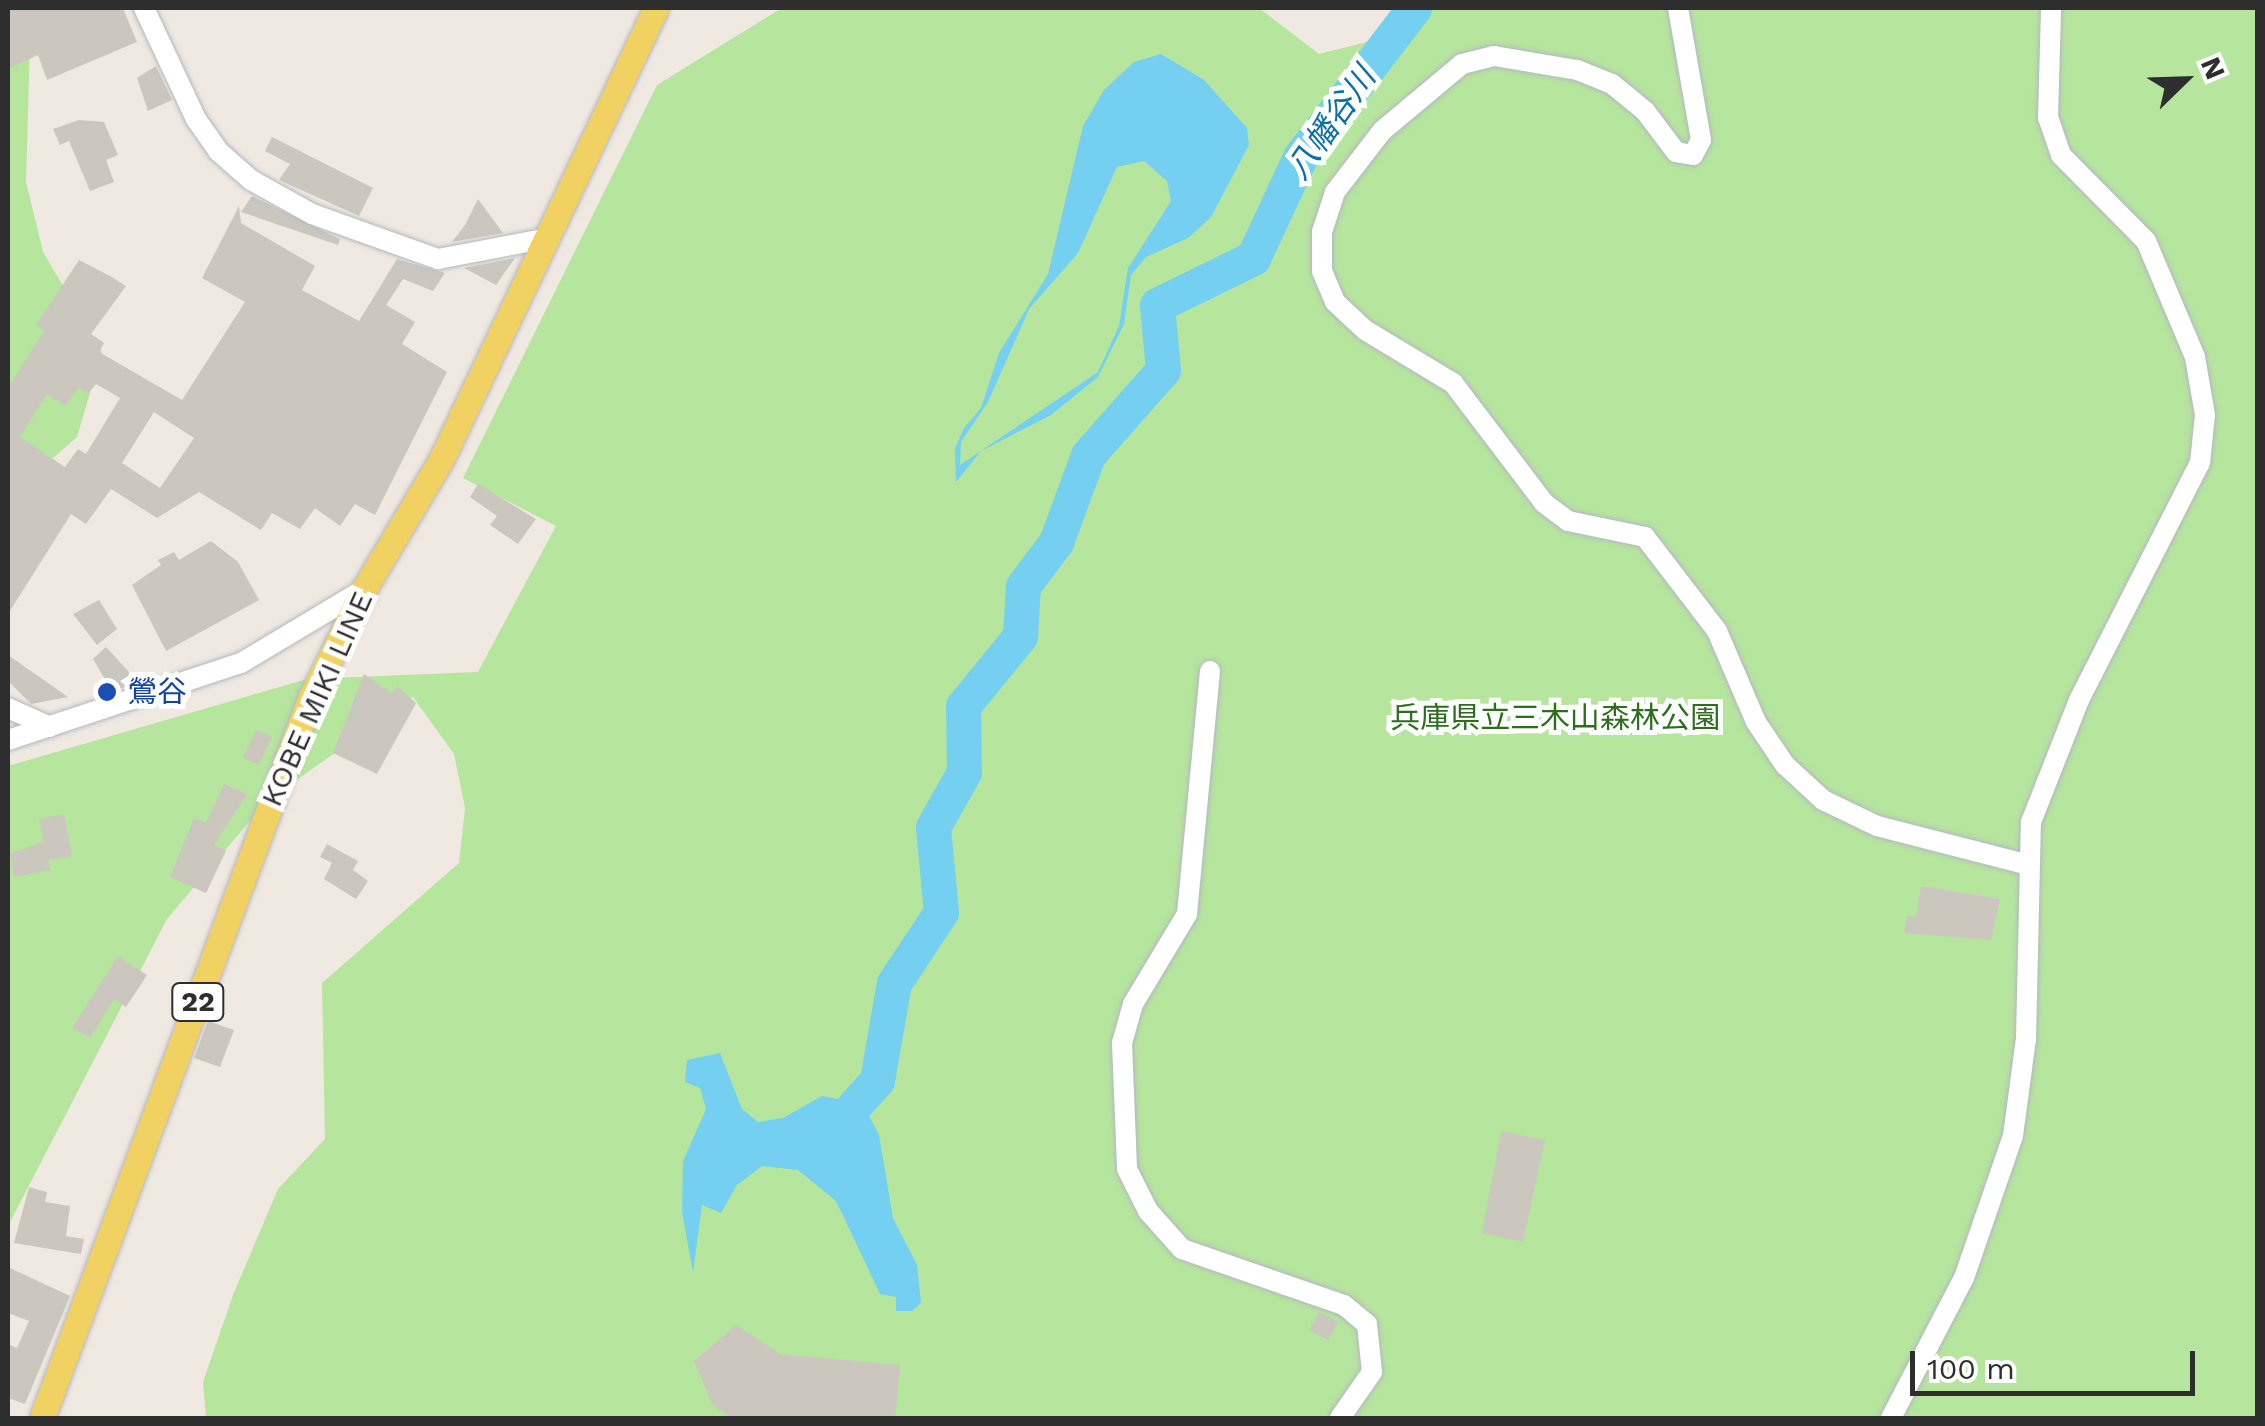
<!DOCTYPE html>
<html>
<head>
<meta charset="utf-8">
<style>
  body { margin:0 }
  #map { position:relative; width:2265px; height:1426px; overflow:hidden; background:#efe9e1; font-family:"Work Sans","Noto Sans JP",sans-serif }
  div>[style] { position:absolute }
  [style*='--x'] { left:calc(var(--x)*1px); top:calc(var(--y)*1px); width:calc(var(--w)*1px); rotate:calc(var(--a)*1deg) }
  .green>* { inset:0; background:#b6e59e }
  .water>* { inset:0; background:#75cff0 }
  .river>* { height:35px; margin:-17.5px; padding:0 17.5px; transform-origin:17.5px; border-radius:17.5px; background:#75cff0 }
  .building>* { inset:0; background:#cbc7bf }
  .roads { filter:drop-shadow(0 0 2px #b4b7c1) drop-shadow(0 0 2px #b4b7c1) }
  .minor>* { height:20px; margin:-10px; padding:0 10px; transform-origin:10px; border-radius:10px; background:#fff }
  .major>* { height:25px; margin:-12.5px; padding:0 12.5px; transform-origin:12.5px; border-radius:12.5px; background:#f2d163 }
  .dots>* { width:28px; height:28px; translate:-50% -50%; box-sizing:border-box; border:5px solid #fff; border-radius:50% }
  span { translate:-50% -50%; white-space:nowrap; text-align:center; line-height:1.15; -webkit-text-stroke:10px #fff; paint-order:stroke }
  .shield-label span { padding:2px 8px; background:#fff; border:2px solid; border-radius:8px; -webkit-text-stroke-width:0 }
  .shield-label { font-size:28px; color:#2e2e2e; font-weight:700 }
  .transit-label { font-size:30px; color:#164399 }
  .left { translate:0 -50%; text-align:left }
  .street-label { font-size:30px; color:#2e2e2e }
  .park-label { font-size:30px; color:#2c6e1b }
  .water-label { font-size:32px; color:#0d6fa3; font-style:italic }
  .frame { position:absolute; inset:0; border:10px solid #2e2e2e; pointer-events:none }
  .north { position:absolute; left:2135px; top:30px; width:100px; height:100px; -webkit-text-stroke:8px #fff; paint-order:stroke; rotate:67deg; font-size:28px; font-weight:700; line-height:40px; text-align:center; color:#2e2e2e }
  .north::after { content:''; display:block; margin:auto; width:35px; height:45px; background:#2e2e2e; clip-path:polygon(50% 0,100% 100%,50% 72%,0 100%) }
  .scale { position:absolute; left:1910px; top:1351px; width:285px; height:45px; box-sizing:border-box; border:5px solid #2e2e2e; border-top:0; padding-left:12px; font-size:30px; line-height:35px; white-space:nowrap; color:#2e2e2e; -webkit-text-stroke:8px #fff; paint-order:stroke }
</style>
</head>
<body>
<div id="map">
  <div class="green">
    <i style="clip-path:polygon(8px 8px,31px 8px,26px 182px,43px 252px,102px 352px,77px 437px,28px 480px,8px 489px)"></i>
    <i style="clip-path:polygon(782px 8px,1259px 8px,1319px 54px,1375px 40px,1407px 8px,2257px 8px,2257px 1418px,206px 1418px,203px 1382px,233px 1295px,278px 1189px,325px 1139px,322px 983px,459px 863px,465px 808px,454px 754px,413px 697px,266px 802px,167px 919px,8px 1226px,8px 766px,307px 679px,478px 672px,556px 526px,463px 478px,657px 85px)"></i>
  </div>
  <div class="water">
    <i style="clip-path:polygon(evenodd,1161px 54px,1204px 80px,1247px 128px,1249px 145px,1211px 217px,1188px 238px,1146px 257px,1131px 275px,1124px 324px,1098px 377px,1051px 415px,981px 451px,956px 482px,955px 449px,964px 428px,981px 408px,999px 353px,1048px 274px,1083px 126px,1104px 90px,1134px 62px,1161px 54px,1144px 161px,1167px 181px,1171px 201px,1128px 268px,1119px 326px,1098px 372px,960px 465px,961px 442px,988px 402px,1029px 309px,1078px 253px,1117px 167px,1144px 161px)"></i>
    <i style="clip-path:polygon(720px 1053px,742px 1109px,758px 1122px,783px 1118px,822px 1096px,863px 1104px,879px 1135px,893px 1218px,917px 1265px,921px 1303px,912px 1311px,896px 1311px,896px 1297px,880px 1294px,836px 1201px,798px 1170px,762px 1166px,737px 1185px,721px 1213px,702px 1205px,693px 1272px,682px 1212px,683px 1161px,706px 1109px,700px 1088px,685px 1082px,687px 1060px)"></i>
  </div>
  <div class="river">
    <i style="--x:853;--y:1107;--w:36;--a:-48"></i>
    <i style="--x:877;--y:1080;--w:98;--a:-80.1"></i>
    <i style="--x:894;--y:983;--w:85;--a:-56.5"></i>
    <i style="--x:941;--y:912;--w:85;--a:-95.4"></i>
    <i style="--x:933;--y:827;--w:63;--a:-60.6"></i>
    <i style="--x:964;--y:772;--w:66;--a:-90.9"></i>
    <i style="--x:963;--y:706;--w:90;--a:-50.8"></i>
    <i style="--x:1020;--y:636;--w:50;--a:-86.6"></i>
    <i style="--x:1023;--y:586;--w:55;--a:-53.1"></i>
    <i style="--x:1056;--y:542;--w:93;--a:-69.8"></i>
    <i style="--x:1088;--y:455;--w:113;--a:-48.6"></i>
    <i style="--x:1163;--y:370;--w:65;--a:-95.3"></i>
    <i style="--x:1157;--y:305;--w:107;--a:-26.1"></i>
    <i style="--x:1253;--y:258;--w:111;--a:-65"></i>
    <i style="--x:1300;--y:157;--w:188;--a:-52.6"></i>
  </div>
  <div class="building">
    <i style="clip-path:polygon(8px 8px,123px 8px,137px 42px,47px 80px,38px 55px,8px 69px)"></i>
    <i style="clip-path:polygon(156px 66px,172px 100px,148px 111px,137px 78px)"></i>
    <i style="clip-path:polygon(79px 120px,104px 122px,118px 155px,106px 160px,114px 182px,90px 191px,69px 141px,60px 145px,53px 129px)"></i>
    <i style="clip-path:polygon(272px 137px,373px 188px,359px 216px,279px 180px,290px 164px,265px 151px)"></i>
    <i style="clip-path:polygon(252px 196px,340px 239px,338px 245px,241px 212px)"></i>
    <i style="clip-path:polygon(478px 199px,503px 233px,452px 242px,465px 225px)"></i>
    <i style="clip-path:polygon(evenodd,239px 206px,241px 223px,315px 266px,302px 290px,359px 321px,397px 259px,445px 273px,433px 291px,403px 279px,386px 305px,415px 322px,402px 344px,447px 372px,375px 515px,355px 504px,340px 526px,315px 508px,300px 529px,272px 513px,261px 530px,199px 492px,157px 518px,111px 489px,86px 524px,71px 514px,8px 614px,8px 388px,44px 331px,36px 325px,79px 260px,110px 276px,126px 286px,91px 334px,104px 343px,99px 352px,182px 400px,245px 302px,202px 278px,239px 206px,96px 384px,120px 398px,86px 454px,78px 449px,65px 467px,20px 437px,47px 394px,65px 406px,79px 387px,88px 394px,96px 384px,239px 206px,154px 412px,194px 438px,160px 488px,122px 463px,154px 412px)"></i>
    <i style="clip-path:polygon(515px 258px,496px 285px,464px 268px)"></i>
    <i style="clip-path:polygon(478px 484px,536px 519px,518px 544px,490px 525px,497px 516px,470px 497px)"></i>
    <i style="clip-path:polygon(211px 541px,238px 562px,259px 600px,166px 651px,132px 585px,161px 565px,158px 560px,174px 552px,179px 560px)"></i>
    <i style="clip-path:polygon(99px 600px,117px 629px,97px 645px,73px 614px)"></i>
    <i style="clip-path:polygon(106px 647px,130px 673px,125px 687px,112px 691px,93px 659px)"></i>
    <i style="clip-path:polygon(8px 655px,68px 697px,31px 704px,8px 681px)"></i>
    <i style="clip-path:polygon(364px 674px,391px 693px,397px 686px,416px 703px,377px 774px,333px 753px)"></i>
    <i style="clip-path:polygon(256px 730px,272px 737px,259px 765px,243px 758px)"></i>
    <i style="clip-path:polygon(224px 784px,247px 794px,214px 845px,226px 851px,206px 893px,170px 877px,194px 818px,206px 823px)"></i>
    <i style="clip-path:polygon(64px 814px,72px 856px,49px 860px,50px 870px,14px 877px,10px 854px,43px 842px,39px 819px)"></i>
    <i style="clip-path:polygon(327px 844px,358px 861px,353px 870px,368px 881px,356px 899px,324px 879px,332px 863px,320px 857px)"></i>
    <i style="clip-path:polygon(1921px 886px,2000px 899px,1991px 940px,1904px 933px,1907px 916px,1916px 917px)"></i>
    <i style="clip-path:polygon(118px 956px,147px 975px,126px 1007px,114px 999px,90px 1038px,72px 1028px)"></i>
    <i style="clip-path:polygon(208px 1021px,234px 1030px,220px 1067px,194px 1058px)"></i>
    <i style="clip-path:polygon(1501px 1131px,1545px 1140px,1523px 1242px,1482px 1233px)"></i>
    <i style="clip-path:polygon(29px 1187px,47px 1192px,45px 1202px,70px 1206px,66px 1236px,84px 1239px,81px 1254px,14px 1243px)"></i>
    <i style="clip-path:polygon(8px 1267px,70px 1296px,25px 1404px,8px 1398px,8px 1344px,17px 1348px,29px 1321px,8px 1313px)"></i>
    <i style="clip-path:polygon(1319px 1312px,1338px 1322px,1328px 1340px,1309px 1330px)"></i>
    <i style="clip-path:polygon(736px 1325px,780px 1354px,900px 1365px,895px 1418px,732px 1418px,713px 1406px,694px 1361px)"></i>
  </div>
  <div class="roads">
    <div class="minor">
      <i style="--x:144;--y:8;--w:123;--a:64.9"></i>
      <i style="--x:196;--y:119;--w:39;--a:55"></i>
      <i style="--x:218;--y:151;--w:44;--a:41.3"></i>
      <i style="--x:251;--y:180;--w:70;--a:29.1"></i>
      <i style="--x:312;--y:214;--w:134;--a:19.7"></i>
      <i style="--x:438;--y:259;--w:107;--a:-10.8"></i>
      <i style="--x:1678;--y:8;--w:134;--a:80.1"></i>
      <i style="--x:1701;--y:140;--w:17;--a:118"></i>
      <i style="--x:1693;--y:155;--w:17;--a:-170"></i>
      <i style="--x:1676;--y:152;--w:51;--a:-127.1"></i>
      <i style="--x:1645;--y:111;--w:43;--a:-140.7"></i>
      <i style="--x:1612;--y:84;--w:38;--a:-158"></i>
      <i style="--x:1577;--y:70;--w:84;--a:-170.4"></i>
      <i style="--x:1494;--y:56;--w:33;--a:166"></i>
      <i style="--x:1462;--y:64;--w:104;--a:140.1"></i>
      <i style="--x:1382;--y:131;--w:77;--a:127.6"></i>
      <i style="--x:1335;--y:192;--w:42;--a:108"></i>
      <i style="--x:1322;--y:232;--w:39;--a:90"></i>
      <i style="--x:1322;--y:271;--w:34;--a:67"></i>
      <i style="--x:1335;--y:302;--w:41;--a:43"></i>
      <i style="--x:1365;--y:330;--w:103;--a:31.1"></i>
      <i style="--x:1453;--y:383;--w:151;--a:52.8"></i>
      <i style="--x:1544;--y:503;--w:30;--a:37"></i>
      <i style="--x:1568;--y:521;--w:79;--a:11.7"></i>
      <i style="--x:1645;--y:537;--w:118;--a:52.5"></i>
      <i style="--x:1717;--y:631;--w:99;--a:66.8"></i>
      <i style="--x:1756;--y:722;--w:52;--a:56"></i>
      <i style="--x:1785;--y:765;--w:52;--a:42.6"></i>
      <i style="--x:1823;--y:800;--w:60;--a:25.7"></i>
      <i style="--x:1877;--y:826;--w:153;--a:14.4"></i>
      <i style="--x:1210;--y:671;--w:244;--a:95.4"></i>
      <i style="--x:1187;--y:914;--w:105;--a:121"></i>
      <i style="--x:1133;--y:1004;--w:41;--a:105.8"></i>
      <i style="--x:1122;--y:1043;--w:126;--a:87.7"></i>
      <i style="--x:1127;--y:1169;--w:47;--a:63.4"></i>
      <i style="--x:1148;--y:1211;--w:51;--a:48.2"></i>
      <i style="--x:1182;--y:1249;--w:171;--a:19.1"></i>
      <i style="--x:1344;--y:1305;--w:30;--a:40"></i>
      <i style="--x:1367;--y:1324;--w:48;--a:84.1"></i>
      <i style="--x:1372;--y:1372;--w:56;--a:124.8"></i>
      <i style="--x:8;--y:708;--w:46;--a:24.3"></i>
      <i style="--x:8;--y:740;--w:245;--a:-18.3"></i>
      <i style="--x:241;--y:663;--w:142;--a:-30.9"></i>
      <i style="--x:1891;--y:1418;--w:158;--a:-62.5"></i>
      <i style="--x:1964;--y:1278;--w:150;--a:-71"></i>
      <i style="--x:2013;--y:1136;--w:98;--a:-82.4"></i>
      <i style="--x:2026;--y:1039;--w:217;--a:-88.7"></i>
      <i style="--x:2031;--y:822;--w:131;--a:-68.5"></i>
      <i style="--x:2079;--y:700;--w:266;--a:-63"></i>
      <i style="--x:2200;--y:463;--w:48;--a:-84.1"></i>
      <i style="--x:2205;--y:415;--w:59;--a:-99.8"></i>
      <i style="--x:2195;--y:357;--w:126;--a:-112.9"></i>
      <i style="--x:2146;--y:241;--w:121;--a:-134.7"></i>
      <i style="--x:2061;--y:155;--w:39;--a:-109"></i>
      <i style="--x:2048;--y:118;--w:110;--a:-88.4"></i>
    </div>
    <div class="major">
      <i style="--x:42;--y:1418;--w:767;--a:-69.56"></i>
      <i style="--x:310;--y:699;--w:123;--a:-63.9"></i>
      <i style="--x:364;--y:589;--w:150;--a:-59.2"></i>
      <i style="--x:441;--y:460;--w:501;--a:-64.56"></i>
    </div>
  </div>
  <div class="dots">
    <i style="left:107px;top:692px;background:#1a4fb4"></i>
  </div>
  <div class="shield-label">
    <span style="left:198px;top:1002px">22</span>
  </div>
  <div class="transit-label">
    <span class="left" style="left:127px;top:692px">鶯谷</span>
  </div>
  <div class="street-label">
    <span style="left:317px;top:699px;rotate:-66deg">KOBE MIKI LINE</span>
  </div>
  <div class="park-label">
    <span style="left:1555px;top:718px">兵庫県立三木山森林公園</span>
  </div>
  <div class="water-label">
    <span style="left:1331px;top:123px;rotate:-55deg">八幡谷川</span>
  </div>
  <div class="frame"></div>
  <div class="north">N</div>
  <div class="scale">100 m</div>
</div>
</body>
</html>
